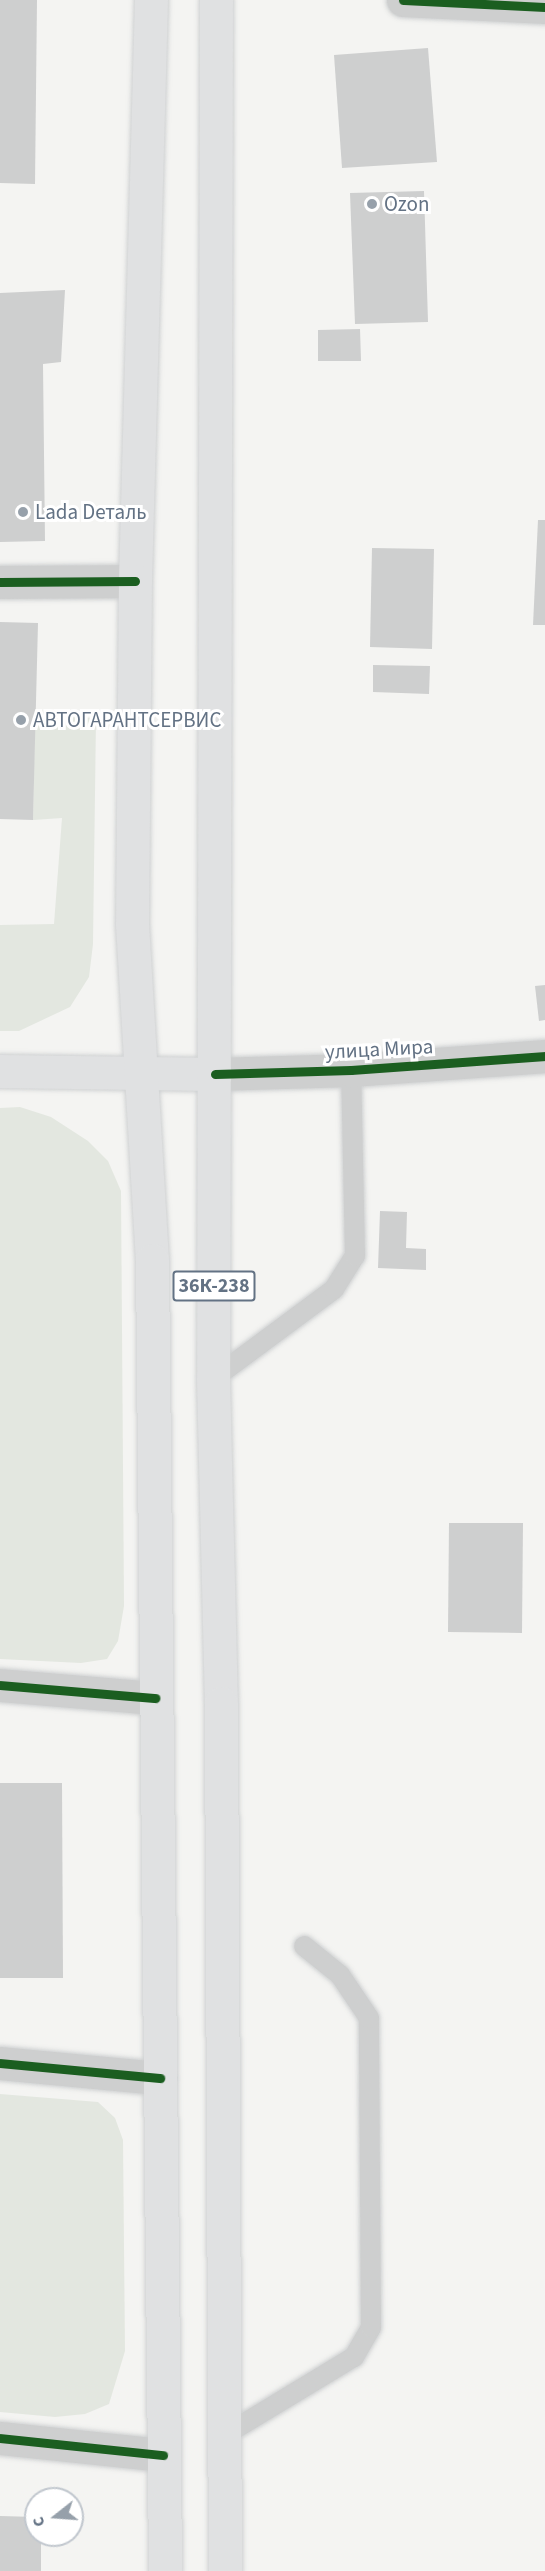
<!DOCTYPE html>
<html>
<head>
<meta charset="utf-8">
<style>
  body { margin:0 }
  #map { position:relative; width:545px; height:2571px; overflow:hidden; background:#f4f4f2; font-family:"Source Sans 3",sans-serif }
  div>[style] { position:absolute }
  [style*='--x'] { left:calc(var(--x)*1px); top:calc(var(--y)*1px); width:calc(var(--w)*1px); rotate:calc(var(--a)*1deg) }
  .green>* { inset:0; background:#e3e7e0 }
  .building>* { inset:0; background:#cecfcf }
  .roads { filter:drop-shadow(0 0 2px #cfd1d2) drop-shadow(0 0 2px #cfd1d2) }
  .lane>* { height:20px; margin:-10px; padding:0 10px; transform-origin:10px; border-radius:10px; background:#cecfcf }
  .street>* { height:33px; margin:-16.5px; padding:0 16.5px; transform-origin:16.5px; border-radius:16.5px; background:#cecfcf }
  .secondary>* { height:33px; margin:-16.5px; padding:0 16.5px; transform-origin:16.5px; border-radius:16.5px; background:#e0e1e2 }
  .primary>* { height:33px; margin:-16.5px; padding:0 16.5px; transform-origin:16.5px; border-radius:16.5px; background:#e0e1e2 }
  .cycleway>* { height:9px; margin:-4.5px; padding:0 4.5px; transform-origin:4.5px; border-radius:4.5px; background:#1b5e20 }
  .dots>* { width:16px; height:16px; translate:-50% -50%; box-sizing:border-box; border:3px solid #fff; border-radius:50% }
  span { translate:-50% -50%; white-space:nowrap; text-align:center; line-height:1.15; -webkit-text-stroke:6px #fff; paint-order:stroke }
  .shield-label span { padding:2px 4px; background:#fff; border:2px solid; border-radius:4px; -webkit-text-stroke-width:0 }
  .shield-label { font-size:20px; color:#637284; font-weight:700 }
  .poi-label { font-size:21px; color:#637284 }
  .left { translate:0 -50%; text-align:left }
  .street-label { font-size:21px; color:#637284 }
  .north { position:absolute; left:24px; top:2487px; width:60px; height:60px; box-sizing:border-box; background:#fff; border:2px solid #c1c7ce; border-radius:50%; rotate:253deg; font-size:16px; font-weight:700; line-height:24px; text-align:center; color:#637284 }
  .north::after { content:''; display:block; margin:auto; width:21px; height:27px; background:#96a0aa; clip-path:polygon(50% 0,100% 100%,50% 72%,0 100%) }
</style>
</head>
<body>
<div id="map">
  <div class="green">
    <i style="clip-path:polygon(35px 709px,96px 719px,93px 944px,89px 977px,70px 1007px,19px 1031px,0 1031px,0 925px,54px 924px,62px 818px,33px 820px)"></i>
    <i style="clip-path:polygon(20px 1107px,51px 1117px,88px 1141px,108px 1161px,121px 1191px,124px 1606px,118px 1641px,107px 1659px,81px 1663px,0 1659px,0 1108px)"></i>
    <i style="clip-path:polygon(0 2094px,98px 2102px,115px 2118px,123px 2140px,125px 2351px,109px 2404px,85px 2414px,55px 2417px,0 2412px)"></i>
  </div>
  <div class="building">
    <i style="clip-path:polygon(0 0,37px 0,35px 184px,0 183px)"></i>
    <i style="clip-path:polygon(428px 48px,437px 162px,342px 168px,334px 55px)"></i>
    <i style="clip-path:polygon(424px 191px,428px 322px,355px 324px,350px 193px)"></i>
    <i style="clip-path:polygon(65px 290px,61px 362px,43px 364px,45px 541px,0 542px,0 293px)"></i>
    <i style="clip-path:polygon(360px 329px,361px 361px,318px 361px,318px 330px)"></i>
    <i style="clip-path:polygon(538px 520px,545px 520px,545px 625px,533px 625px)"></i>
    <i style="clip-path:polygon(372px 548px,434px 549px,432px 649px,370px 647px)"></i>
    <i style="clip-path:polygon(0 622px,38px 623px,33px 820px,0 819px)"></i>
    <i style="clip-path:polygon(373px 665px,430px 666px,429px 694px,373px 692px)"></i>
    <i style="clip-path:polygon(545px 985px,545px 1020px,539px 1021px,535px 986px)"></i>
    <i style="clip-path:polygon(380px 1211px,407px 1212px,406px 1248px,426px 1249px,426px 1270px,378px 1268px)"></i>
    <i style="clip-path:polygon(449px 1523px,523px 1523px,522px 1633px,448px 1632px)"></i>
    <i style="clip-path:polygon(0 1783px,62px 1783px,63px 1978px,0 1978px)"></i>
    <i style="clip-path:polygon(0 2516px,36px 2517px,36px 2535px,41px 2535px,41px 2571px,0 2571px)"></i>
  </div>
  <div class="roads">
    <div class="lane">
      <i style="--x:213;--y:1379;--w:151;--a:-36.6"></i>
      <i style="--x:334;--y:1289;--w:39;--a:-58"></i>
      <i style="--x:355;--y:1256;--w:186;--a:-91.2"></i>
      <i style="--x:225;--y:2435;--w:151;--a:-31.2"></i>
      <i style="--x:354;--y:2357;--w:34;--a:-60"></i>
      <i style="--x:371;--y:2327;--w:309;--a:-90.4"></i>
      <i style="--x:369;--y:2018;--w:52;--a:-124"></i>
      <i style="--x:340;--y:1975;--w:46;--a:-141.1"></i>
    </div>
    <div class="street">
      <i style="--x:403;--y:0;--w:142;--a:2.8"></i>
      <i style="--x:0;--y:582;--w:135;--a:-0.4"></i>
      <i style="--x:215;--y:1074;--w:136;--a:-1.7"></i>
      <i style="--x:351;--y:1070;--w:195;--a:-4.1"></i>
      <i style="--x:0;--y:1685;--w:156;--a:4.8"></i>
      <i style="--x:0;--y:2063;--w:161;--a:5.4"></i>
      <i style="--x:0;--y:2438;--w:164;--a:6"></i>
    </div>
    <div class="secondary">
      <i style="--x:0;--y:1071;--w:215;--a:0.8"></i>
    </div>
    <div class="primary">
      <i style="--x:151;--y:0;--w:581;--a:91.58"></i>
      <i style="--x:135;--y:581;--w:343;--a:90.5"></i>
      <i style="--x:132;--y:924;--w:337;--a:86.6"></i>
      <i style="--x:152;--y:1260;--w:1311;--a:89.43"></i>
      <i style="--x:216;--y:0;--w:1379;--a:90.12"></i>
      <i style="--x:213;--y:1379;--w:324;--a:88.6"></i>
      <i style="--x:221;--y:1703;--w:868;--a:89.74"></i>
    </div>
  </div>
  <div class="cycleway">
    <i style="--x:403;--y:0;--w:142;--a:2.8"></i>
    <i style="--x:0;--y:582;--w:135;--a:-0.4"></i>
    <i style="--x:215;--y:1074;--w:136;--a:-1.7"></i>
    <i style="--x:351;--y:1070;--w:195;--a:-4.1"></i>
    <i style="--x:0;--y:1685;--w:156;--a:4.8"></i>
    <i style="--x:0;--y:2063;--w:161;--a:5.4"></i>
    <i style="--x:0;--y:2438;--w:164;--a:6"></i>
  </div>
  <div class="dots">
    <i style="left:372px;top:204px;background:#96a0aa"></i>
    <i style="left:23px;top:512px;background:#96a0aa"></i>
    <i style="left:21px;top:720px;background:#96a0aa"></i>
  </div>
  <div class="shield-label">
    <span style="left:214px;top:1286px">36К-238</span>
  </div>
  <div class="poi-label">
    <span class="left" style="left:384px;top:204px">Ozon</span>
    <span class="left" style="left:35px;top:512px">Lada Dеталь</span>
    <span class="left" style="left:33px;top:720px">АВТОГАРАНТСЕРВИС</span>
  </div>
  <div class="street-label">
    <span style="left:379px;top:1049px;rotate:-3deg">улица Мира</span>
  </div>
  <div class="north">С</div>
</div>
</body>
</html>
